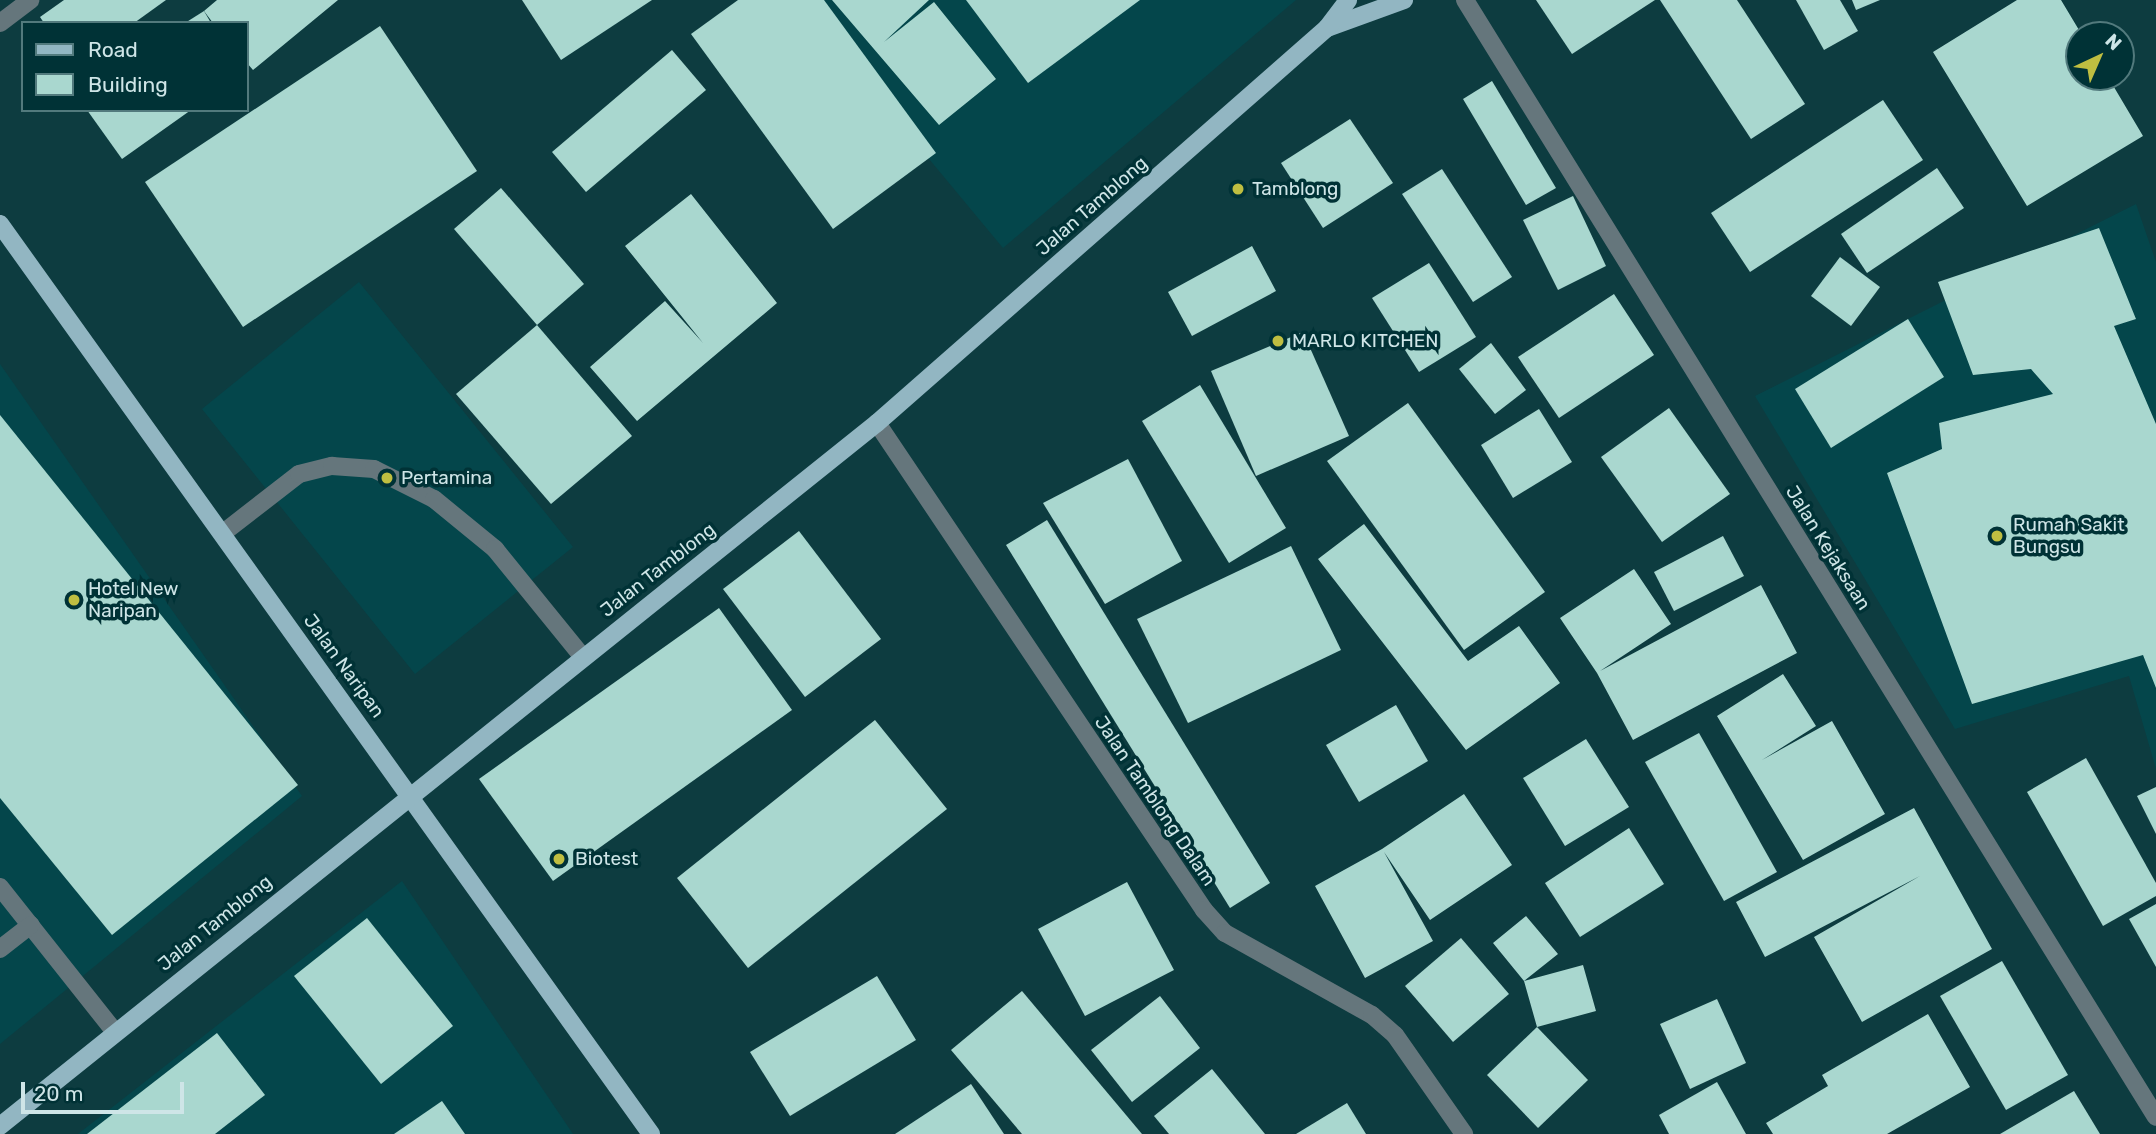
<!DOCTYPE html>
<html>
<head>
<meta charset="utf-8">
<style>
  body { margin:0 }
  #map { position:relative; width:2156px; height:1134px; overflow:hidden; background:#0d3c40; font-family:Rubik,sans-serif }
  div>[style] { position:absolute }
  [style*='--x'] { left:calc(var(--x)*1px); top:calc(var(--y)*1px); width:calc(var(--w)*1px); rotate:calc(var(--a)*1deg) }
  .built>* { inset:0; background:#04464b }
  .building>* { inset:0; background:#a9d7cf }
  .minor>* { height:18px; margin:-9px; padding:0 9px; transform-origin:9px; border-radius:9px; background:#65767c }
  .major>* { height:18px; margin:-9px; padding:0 9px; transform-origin:9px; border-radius:9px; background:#92b6c2 }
  .dots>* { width:19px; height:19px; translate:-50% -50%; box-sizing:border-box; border:4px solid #003236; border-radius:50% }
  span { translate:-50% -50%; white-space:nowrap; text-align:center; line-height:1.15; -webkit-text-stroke:7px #003236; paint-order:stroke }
  .poi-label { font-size:19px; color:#cee5e7 }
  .left { translate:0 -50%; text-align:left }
  .street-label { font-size:19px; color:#cee5e7 }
  .legend { position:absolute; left:21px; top:21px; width:228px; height:91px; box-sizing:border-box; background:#003236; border:2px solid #527a7d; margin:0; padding:9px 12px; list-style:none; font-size:21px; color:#cee5e7 }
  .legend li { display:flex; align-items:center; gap:14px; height:35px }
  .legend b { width:35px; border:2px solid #527a7d }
  .north { position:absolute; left:2065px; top:21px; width:70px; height:70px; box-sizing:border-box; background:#003236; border:2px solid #527a7d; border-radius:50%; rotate:44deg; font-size:19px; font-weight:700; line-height:28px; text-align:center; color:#cee5e7 }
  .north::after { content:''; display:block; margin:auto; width:24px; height:32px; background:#bfbe41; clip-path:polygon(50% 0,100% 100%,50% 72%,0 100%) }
  .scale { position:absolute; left:21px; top:1082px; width:163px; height:32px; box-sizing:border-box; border:4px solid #cee5e7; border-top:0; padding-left:9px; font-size:21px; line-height:24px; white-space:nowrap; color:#cee5e7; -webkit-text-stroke:5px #003236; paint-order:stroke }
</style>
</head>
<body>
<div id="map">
  <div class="built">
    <i style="clip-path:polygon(797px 0,1296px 0,1003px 248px)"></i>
    <i style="clip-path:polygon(2136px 204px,2156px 262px,2156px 769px,2129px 676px,1955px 729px,1755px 396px)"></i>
    <i style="clip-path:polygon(359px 282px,573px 547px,415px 674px,202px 409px)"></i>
    <i style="clip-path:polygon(0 364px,302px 796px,0 1044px)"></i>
    <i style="clip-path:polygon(402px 881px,573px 1134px,78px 1134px)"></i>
  </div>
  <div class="building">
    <i style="clip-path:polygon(64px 0,166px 0,134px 23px,44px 23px,40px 17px)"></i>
    <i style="clip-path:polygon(217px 0,338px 0,253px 70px,247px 63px,247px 23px,213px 23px,204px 11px)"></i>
    <i style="clip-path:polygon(522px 0,652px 0,561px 60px)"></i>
    <i style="clip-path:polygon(738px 0,824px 0,936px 153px,833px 229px,691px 34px)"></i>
    <i style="clip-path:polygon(832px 0,929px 0,884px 42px,934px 2px,996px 79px,939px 125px)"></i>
    <i style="clip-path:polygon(966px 0,1140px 0,1028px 83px)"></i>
    <i style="clip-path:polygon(1536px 0,1655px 0,1572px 54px)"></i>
    <i style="clip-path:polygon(1660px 0,1737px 0,1805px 104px,1751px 139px)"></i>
    <i style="clip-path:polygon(1796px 0,1840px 0,1858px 31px,1824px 50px)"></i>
    <i style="clip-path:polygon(1852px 0,1880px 0,1856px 10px)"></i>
    <i style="clip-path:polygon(2017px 0,2061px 0,2082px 35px,2079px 77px,2108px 77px,2143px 136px,2027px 206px,1933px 52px)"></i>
    <i style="clip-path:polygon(204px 11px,211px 23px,185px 23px)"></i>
    <i style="clip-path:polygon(380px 26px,477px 171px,243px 327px,145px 182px)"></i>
    <i style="clip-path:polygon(672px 50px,706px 90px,586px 192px,552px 152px)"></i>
    <i style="clip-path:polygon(1492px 81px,1556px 188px,1526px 205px,1463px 99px)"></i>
    <i style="clip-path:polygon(1883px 100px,1923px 160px,1750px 272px,1711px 213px)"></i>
    <i style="clip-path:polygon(87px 110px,191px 110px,122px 159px)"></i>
    <i style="clip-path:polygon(1350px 119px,1393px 183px,1323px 228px,1281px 163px)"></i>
    <i style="clip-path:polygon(1937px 168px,1964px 208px,1867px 273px,1841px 234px)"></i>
    <i style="clip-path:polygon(1442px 169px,1512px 277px,1473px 302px,1402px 194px)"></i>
    <i style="clip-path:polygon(501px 188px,584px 284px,537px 325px,454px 229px)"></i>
    <i style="clip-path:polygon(691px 194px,777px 303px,637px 421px,590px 367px,665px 301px,703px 343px,625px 246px)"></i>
    <i style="clip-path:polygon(1573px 196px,1606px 266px,1558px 290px,1523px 220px)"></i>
    <i style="clip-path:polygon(2099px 228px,2136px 319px,2114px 326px,2156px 424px,2156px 688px,2143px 655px,1972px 704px,1887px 473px,1942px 449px,1939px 423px,2053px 394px,2031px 369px,1973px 375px,1938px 282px)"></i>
    <i style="clip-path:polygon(1252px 246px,1276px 291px,1192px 336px,1168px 292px)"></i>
    <i style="clip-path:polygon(1840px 257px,1880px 287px,1851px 326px,1811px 296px)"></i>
    <i style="clip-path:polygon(1429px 263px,1476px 337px,1419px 372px,1372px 298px)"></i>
    <i style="clip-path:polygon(1614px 294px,1654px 355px,1559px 418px,1518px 357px)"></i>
    <i style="clip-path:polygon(1908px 319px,1944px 377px,1831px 448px,1795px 389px)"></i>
    <i style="clip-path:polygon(537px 325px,632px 436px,551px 504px,456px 394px)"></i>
    <i style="clip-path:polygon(1303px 332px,1349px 436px,1256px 476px,1211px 371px)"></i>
    <i style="clip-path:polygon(1491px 343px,1526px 390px,1495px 414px,1459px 369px)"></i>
    <i style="clip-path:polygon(1200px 385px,1286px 528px,1229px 563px,1142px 421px)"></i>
    <i style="clip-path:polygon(1408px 403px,1545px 592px,1464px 650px,1327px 461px)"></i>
    <i style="clip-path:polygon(1669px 408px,1730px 494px,1662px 542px,1601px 457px)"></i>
    <i style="clip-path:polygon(1539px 409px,1572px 462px,1513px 498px,1481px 445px)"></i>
    <i style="clip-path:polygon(0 415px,298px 785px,112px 935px,0 798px)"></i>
    <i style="clip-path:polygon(1128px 459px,1182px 561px,1105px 604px,1043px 503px)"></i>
    <i style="clip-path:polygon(1047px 520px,1270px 883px,1230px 908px,1006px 545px)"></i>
    <i style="clip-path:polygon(1364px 524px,1468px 661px,1519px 626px,1560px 683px,1466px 750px,1318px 559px)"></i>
    <i style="clip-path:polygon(799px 531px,881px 639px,805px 697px,723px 589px)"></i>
    <i style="clip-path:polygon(1723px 536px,1744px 576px,1674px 611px,1654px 572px)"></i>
    <i style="clip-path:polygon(1291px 546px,1341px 650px,1188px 723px,1137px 619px)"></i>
    <i style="clip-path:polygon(1634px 569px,1671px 624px,1600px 671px,1761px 585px,1797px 653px,1633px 740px,1597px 673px,1560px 618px)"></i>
    <i style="clip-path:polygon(719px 608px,792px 710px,553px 881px,479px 779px)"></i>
    <i style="clip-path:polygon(1783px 674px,1816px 726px,1762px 760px,1832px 721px,1885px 814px,1803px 860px,1717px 716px)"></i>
    <i style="clip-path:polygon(1396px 705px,1428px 761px,1359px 802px,1326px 745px)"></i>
    <i style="clip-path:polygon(875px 720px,947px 809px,748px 968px,677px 878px)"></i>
    <i style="clip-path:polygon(1699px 733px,1777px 872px,1724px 901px,1645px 762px)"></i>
    <i style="clip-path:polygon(1586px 739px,1629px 807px,1565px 846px,1523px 778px)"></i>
    <i style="clip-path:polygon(2086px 758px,2156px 883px,2156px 896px,2103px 926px,2027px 792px)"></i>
    <i style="clip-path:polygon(2156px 787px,2156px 834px,2137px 796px)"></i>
    <i style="clip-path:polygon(1464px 794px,1512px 865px,1430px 920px,1384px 852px,1433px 941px,1365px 978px,1315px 886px,1382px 849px)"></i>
    <i style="clip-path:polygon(1914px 808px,1992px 949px,1862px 1022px,1814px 937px,1920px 876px,1765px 957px,1736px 902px)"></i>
    <i style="clip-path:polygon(1629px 828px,1664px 884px,1580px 937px,1545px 883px)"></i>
    <i style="clip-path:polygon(1127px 882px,1174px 970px,1085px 1016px,1038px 929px)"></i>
    <i style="clip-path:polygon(2156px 904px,2156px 967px,2129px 919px)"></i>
    <i style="clip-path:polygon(1526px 916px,1558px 954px,1524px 981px,1583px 965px,1596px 1011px,1537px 1027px,1524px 981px,1493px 943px)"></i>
    <i style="clip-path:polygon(367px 918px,453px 1026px,381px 1084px,294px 976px)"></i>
    <i style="clip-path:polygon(1461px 938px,1509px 994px,1453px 1042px,1405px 986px)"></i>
    <i style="clip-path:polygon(2002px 961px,2068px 1075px,2006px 1110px,1940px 996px)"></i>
    <i style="clip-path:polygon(877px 976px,916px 1040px,790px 1116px,750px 1052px)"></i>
    <i style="clip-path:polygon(1022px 991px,1142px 1134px,1022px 1134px,951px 1050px)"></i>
    <i style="clip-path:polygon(1160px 996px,1200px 1048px,1132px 1102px,1091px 1050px)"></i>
    <i style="clip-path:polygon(1717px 999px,1746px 1063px,1690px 1089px,1660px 1024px)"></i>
    <i style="clip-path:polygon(1928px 1014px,1970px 1087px,1887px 1134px,1773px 1134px,1766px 1123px,1828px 1086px,1822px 1075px)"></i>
    <i style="clip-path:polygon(1537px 1027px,1588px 1080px,1538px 1128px,1487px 1075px)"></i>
    <i style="clip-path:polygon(217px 1033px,265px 1095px,215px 1134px,87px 1134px)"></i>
    <i style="clip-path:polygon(1212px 1069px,1265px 1134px,1169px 1134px,1154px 1116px)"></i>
    <i style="clip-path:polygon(1717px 1082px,1746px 1134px,1669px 1134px,1659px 1115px)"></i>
    <i style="clip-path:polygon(971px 1084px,1004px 1134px,895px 1134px)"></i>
    <i style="clip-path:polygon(2074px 1091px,2100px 1134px,2000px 1134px)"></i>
    <i style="clip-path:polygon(442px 1101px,465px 1134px,394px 1134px)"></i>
    <i style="clip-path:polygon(1347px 1103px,1366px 1134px,1296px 1134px)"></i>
  </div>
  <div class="minor">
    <i style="--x:1465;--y:0;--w:1313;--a:58.26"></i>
    <i style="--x:0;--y:23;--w:38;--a:-37"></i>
    <i style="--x:877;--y:423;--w:587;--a:56.12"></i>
    <i style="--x:1204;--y:910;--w:31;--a:48"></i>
    <i style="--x:1225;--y:933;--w:168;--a:29.2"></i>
    <i style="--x:1372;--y:1015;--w:30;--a:41"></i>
    <i style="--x:1395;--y:1035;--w:121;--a:55.1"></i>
    <i style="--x:223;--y:533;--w:96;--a:-37.8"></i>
    <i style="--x:299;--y:474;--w:34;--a:-14"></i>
    <i style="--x:332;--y:466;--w:42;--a:4.1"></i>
    <i style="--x:374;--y:469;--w:67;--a:26.6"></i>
    <i style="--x:434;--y:499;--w:79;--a:39.3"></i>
    <i style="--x:495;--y:549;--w:138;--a:50.9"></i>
    <i style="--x:0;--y:887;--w:184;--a:51.6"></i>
    <i style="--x:0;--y:949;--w:39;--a:-38"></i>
  </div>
  <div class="major">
    <i style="--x:1327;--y:28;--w:82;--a:-20"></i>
    <i style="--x:0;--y:224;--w:1119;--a:54.42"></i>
    <i style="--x:0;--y:1126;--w:1124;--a:-38.72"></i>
    <i style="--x:877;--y:423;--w:599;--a:-41.28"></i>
    <i style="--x:1327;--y:28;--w:35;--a:-53"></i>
  </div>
  <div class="dots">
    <i style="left:1238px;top:189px;background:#bfbe41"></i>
    <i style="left:1278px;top:341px;background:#bfbe41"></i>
    <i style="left:387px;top:478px;background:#bfbe41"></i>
    <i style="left:1997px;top:536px;background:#bfbe41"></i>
    <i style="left:74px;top:600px;background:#bfbe41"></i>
    <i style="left:559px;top:859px;background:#bfbe41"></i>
  </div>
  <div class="poi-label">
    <span class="left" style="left:1252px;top:189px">Tamblong</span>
    <span class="left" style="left:1292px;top:341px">MARLO KITCHEN</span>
    <span class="left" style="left:401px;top:478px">Pertamina</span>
    <span class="left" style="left:2013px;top:536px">Rumah Sakit<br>Bungsu</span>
    <span class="left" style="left:88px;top:600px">Hotel New<br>Naripan</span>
    <span class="left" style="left:575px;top:859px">Biotest</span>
  </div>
  <div class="street-label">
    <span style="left:1092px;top:206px;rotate:-41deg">Jalan Tamblong</span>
    <span style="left:1828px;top:548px;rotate:58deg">Jalan Kejaksaan</span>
    <span style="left:658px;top:570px;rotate:-38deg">Jalan Tamblong</span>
    <span style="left:344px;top:666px;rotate:54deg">Jalan Naripan</span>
    <span style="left:1155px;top:801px;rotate:56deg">Jalan Tamblong Dalam</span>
    <span style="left:215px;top:923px;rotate:-39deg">Jalan Tamblong</span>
  </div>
  <ul class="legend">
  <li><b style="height:9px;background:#92b6c2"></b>Road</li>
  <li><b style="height:19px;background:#a9d7cf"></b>Building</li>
  </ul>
  <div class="north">N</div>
  <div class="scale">20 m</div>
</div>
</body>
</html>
